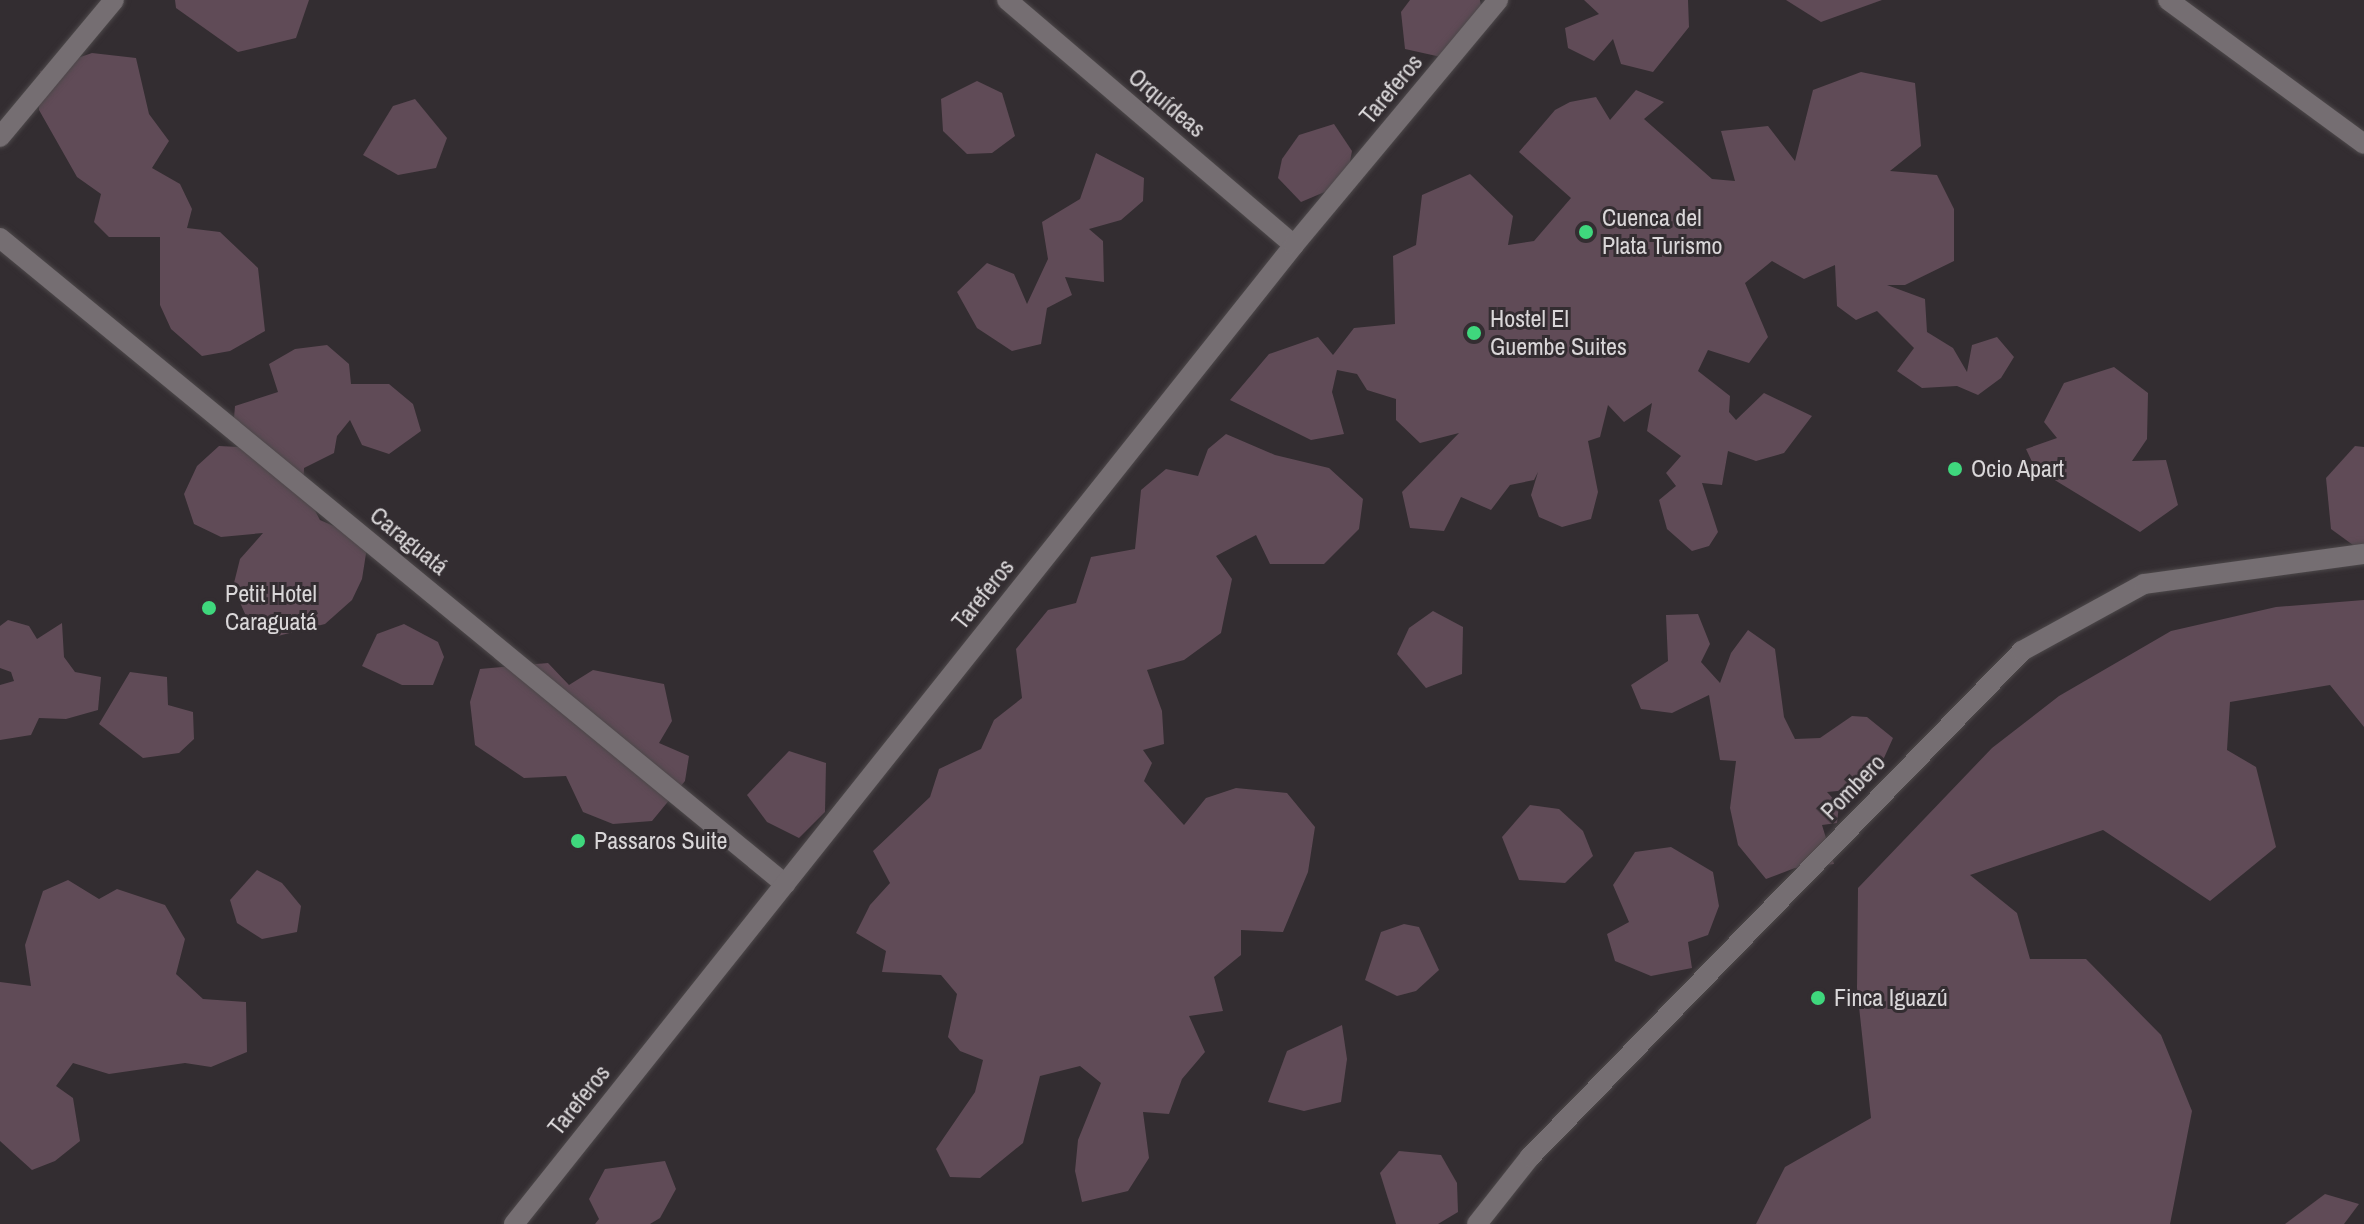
<!DOCTYPE html>
<html>
<head>
<meta charset="utf-8">
<style>
  body { margin:0 }
  #map { position:relative; width:2364px; height:1224px; overflow:hidden; background:#332d31; font-family:"Archivo Narrow",sans-serif }
  div>[style] { position:absolute }
  [style*='--x'] { left:calc(var(--x)*1px); top:calc(var(--y)*1px); width:calc(var(--w)*1px); rotate:calc(var(--a)*1deg) }
  .green>* { inset:0; background:#604b57 }
  .roads { filter:drop-shadow(0 0 2px #4d484a) drop-shadow(0 0 2px #4d484a) }
  .minor>* { height:20px; margin:-10px; padding:0 10px; transform-origin:10px; border-radius:10px; background:#756e72 }
  .dots>* { width:22px; height:22px; translate:-50% -50%; box-sizing:border-box; border:4px solid #332d31; border-radius:50% }
  span { translate:-50% -50%; white-space:nowrap; text-align:center; line-height:1.15; -webkit-text-stroke:6px #332d31; paint-order:stroke }
  .street-label { font-size:24px; color:#dad7d9 }
  .poi-label { font-size:24px; color:#dad7d9 }
  .left { translate:0 -50%; text-align:left }
</style>
</head>
<body>
<div id="map">
  <div class="green">
    <i style="clip-path:polygon(175px 0,309px 0,296px 38px,238px 52px,176px 8px)"></i>
    <i style="clip-path:polygon(1410px 0,1480px 0,1481px 6px,1450px 59px,1405px 49px,1401px 12px)"></i>
    <i style="clip-path:polygon(1584px 0,1688px 0,1689px 27px,1653px 72px,1621px 64px,1613px 39px,1594px 61px,1568px 48px,1565px 28px,1599px 14px)"></i>
    <i style="clip-path:polygon(1786px 0,1882px 0,1821px 22px)"></i>
    <i style="clip-path:polygon(92px 53px,136px 58px,149px 114px,169px 141px,152px 168px,180px 184px,192px 209px,187px 228px,220px 232px,258px 268px,265px 331px,230px 351px,202px 356px,171px 329px,160px 305px,160px 237px,109px 237px,94px 222px,101px 194px,77px 177px,39px 110px,40px 71px)"></i>
    <i style="clip-path:polygon(1861px 72px,1915px 83px,1921px 146px,1890px 171px,1937px 175px,1954px 209px,1954px 261px,1905px 285px,1887px 285px,1925px 299px,1927px 332px,1953px 348px,1967px 372px,1972px 345px,1997px 337px,2014px 357px,2001px 378px,1978px 395px,1957px 386px,1922px 388px,1897px 371px,1914px 348px,1877px 311px,1856px 320px,1837px 306px,1835px 265px,1804px 279px,1772px 261px,1745px 283px,1768px 337px,1749px 363px,1708px 350px,1698px 371px,1730px 396px,1729px 412px,1736px 420px,1764px 393px,1812px 416px,1784px 453px,1756px 461px,1728px 451px,1722px 485px,1702px 483px,1718px 532px,1709px 546px,1692px 551px,1667px 529px,1659px 500px,1676px 486px,1666px 473px,1681px 456px,1647px 431px,1652px 403px,1624px 422px,1608px 405px,1600px 437px,1588px 441px,1598px 492px,1591px 519px,1562px 527px,1539px 517px,1531px 495px,1538px 472px,1534px 480px,1510px 485px,1491px 510px,1461px 497px,1444px 531px,1410px 528px,1402px 492px,1459px 433px,1420px 443px,1396px 420px,1396px 399px,1367px 390px,1357px 374px,1337px 370px,1332px 392px,1344px 434px,1311px 440px,1230px 400px,1269px 354px,1318px 337px,1333px 355px,1354px 328px,1395px 324px,1393px 256px,1416px 245px,1422px 195px,1470px 174px,1513px 216px,1508px 245px,1534px 241px,1571px 198px,1519px 152px,1555px 110px,1570px 102px,1596px 97px,1610px 120px,1636px 90px,1664px 102px,1644px 119px,1712px 179px,1735px 181px,1721px 131px,1768px 126px,1795px 161px,1813px 90px)"></i>
    <i style="clip-path:polygon(977px 81px,1002px 93px,1015px 136px,992px 153px,967px 154px,943px 131px,941px 99px)"></i>
    <i style="clip-path:polygon(415px 99px,447px 138px,436px 168px,398px 175px,363px 155px,393px 106px)"></i>
    <i style="clip-path:polygon(1334px 124px,1352px 151px,1346px 183px,1301px 202px,1278px 178px,1282px 159px,1299px 135px)"></i>
    <i style="clip-path:polygon(1096px 153px,1144px 178px,1143px 201px,1121px 220px,1089px 229px,1103px 241px,1104px 282px,1065px 277px,1072px 295px,1047px 308px,1041px 344px,1012px 351px,977px 328px,957px 292px,987px 263px,1014px 274px,1027px 304px,1048px 259px,1042px 222px,1080px 199px)"></i>
    <i style="clip-path:polygon(327px 345px,349px 364px,351px 384px,389px 384px,413px 404px,421px 431px,389px 454px,362px 445px,350px 420px,337px 436px,334px 453px,304px 468px,303px 488px,320px 520px,368px 541px,362px 579px,352px 600px,325px 624px,274px 637px,250px 625px,233px 587px,240px 559px,263px 533px,221px 537px,194px 524px,184px 494px,197px 466px,219px 446px,239px 447px,233px 429px,235px 406px,278px 392px,269px 364px,295px 349px)"></i>
    <i style="clip-path:polygon(2114px 367px,2148px 393px,2147px 439px,2132px 461px,2166px 460px,2178px 505px,2140px 532px,2035px 468px,2026px 449px,2057px 438px,2044px 422px,2064px 383px)"></i>
    <i style="clip-path:polygon(1226px 434px,1275px 455px,1329px 468px,1363px 499px,1359px 529px,1324px 564px,1270px 564px,1256px 535px,1216px 556px,1232px 579px,1221px 633px,1184px 660px,1147px 670px,1162px 711px,1164px 744px,1143px 750px,1152px 763px,1144px 781px,1184px 825px,1206px 798px,1236px 788px,1287px 793px,1315px 827px,1308px 872px,1283px 932px,1241px 930px,1241px 955px,1214px 977px,1223px 1011px,1189px 1016px,1205px 1052px,1182px 1079px,1169px 1114px,1143px 1112px,1149px 1158px,1128px 1191px,1082px 1202px,1075px 1171px,1078px 1140px,1101px 1083px,1080px 1066px,1040px 1076px,1023px 1143px,980px 1178px,950px 1177px,936px 1149px,975px 1092px,983px 1060px,960px 1051px,948px 1037px,957px 994px,941px 975px,882px 972px,886px 951px,856px 933px,870px 905px,890px 883px,873px 851px,930px 797px,939px 769px,981px 749px,994px 720px,1022px 698px,1016px 649px,1048px 610px,1076px 603px,1091px 557px,1135px 549px,1141px 490px,1166px 469px,1198px 476px,1208px 449px)"></i>
    <i style="clip-path:polygon(2355px 446px,2364px 447px,2364px 553px,2331px 529px,2326px 478px)"></i>
    <i style="clip-path:polygon(2364px 600px,2364px 727px,2330px 685px,2230px 702px,2227px 750px,2256px 767px,2276px 847px,2210px 901px,2103px 830px,1970px 875px,2017px 913px,2030px 959px,2086px 959px,2161px 1035px,2192px 1111px,2170px 1224px,1756px 1224px,1785px 1167px,1871px 1118px,1857px 988px,1858px 888px,1992px 748px,2059px 696px,2171px 631px,2276px 607px)"></i>
    <i style="clip-path:polygon(1433px 611px,1463px 627px,1462px 674px,1426px 688px,1397px 654px,1409px 628px)"></i>
    <i style="clip-path:polygon(1698px 614px,1710px 644px,1701px 662px,1720px 683px,1731px 653px,1748px 630px,1775px 649px,1784px 717px,1795px 739px,1820px 738px,1852px 716px,1867px 717px,1893px 738px,1879px 769px,1858px 789px,1827px 792px,1839px 805px,1837px 823px,1822px 825px,1834px 864px,1795px 868px,1766px 879px,1738px 845px,1730px 808px,1736px 761px,1720px 760px,1709px 695px,1672px 713px,1641px 709px,1631px 685px,1668px 661px,1666px 615px)"></i>
    <i style="clip-path:polygon(8px 620px,29px 626px,37px 639px,62px 623px,64px 657px,75px 672px,101px 677px,98px 710px,66px 719px,39px 718px,31px 735px,0 740px,0 685px,14px 681px,11px 672px,0 668px,0 626px)"></i>
    <i style="clip-path:polygon(404px 624px,438px 642px,444px 657px,433px 685px,402px 685px,362px 666px,377px 634px)"></i>
    <i style="clip-path:polygon(548px 663px,569px 685px,593px 670px,664px 684px,672px 721px,659px 743px,689px 756px,685px 781px,652px 821px,613px 824px,583px 812px,566px 776px,524px 778px,475px 745px,470px 702px,480px 669px)"></i>
    <i style="clip-path:polygon(130px 672px,167px 677px,168px 705px,193px 712px,194px 739px,179px 753px,143px 758px,99px 724px)"></i>
    <i style="clip-path:polygon(789px 751px,826px 763px,825px 812px,799px 838px,767px 822px,747px 795px)"></i>
    <i style="clip-path:polygon(1530px 805px,1559px 809px,1583px 831px,1593px 856px,1565px 883px,1519px 880px,1502px 837px)"></i>
    <i style="clip-path:polygon(1671px 847px,1713px 872px,1719px 906px,1708px 935px,1688px 942px,1692px 968px,1651px 976px,1615px 961px,1607px 934px,1629px 922px,1613px 885px,1635px 852px)"></i>
    <i style="clip-path:polygon(257px 870px,282px 883px,301px 906px,297px 932px,262px 939px,237px 923px,230px 900px)"></i>
    <i style="clip-path:polygon(68px 880px,99px 899px,117px 889px,165px 905px,185px 939px,176px 974px,203px 999px,246px 1002px,247px 1052px,211px 1067px,185px 1063px,109px 1074px,73px 1063px,56px 1086px,73px 1098px,80px 1141px,55px 1161px,32px 1170px,0 1141px,0 982px,31px 986px,25px 945px,43px 891px)"></i>
    <i style="clip-path:polygon(1404px 924px,1419px 927px,1439px 970px,1416px 991px,1397px 996px,1365px 980px,1381px 932px)"></i>
    <i style="clip-path:polygon(1342px 1025px,1347px 1059px,1341px 1102px,1304px 1111px,1268px 1102px,1287px 1051px)"></i>
    <i style="clip-path:polygon(1399px 1151px,1441px 1155px,1457px 1183px,1458px 1212px,1438px 1224px,1396px 1224px,1380px 1173px)"></i>
    <i style="clip-path:polygon(665px 1161px,676px 1189px,660px 1218px,650px 1224px,595px 1224px,599px 1219px,589px 1199px,605px 1169px)"></i>
    <i style="clip-path:polygon(2325px 1194px,2359px 1204px,2344px 1224px,2285px 1224px)"></i>
  </div>
  <div class="roads">
    <div class="minor">
      <i style="--x:1007;--y:0;--w:377;--a:40.5"></i>
      <i style="--x:2168;--y:0;--w:243;--a:36.3"></i>
      <i style="--x:0;--y:137;--w:178;--a:-50.2"></i>
      <i style="--x:0;--y:238;--w:1017;--a:39.45"></i>
      <i style="--x:514;--y:1224;--w:1252;--a:-51.45"></i>
      <i style="--x:1294;--y:245;--w:319;--a:-50.2"></i>
      <i style="--x:1477;--y:1224;--w:85;--a:-51.7"></i>
      <i style="--x:1530;--y:1157;--w:706;--a:-45.8"></i>
      <i style="--x:2022;--y:651;--w:139;--a:-28.8"></i>
      <i style="--x:2144;--y:584;--w:222;--a:-7.8"></i>
    </div>
  </div>
  <div class="dots">
    <i style="left:1586px;top:232px;background:#3fd77d"></i>
    <i style="left:1474px;top:333px;background:#3fd77d"></i>
    <i style="left:1955px;top:469px;background:#3fd77d"></i>
    <i style="left:209px;top:608px;background:#3fd77d"></i>
    <i style="left:578px;top:841px;background:#3fd77d"></i>
    <i style="left:1818px;top:998px;background:#3fd77d"></i>
  </div>
  <div class="street-label">
    <span style="left:1391px;top:89px;rotate:-50deg">Tareferos</span>
    <span style="left:1167px;top:103px;rotate:40deg">Orquídeas</span>
    <span style="left:409px;top:541px;rotate:39deg">Caraguatá</span>
    <span style="left:983px;top:594px;rotate:-51deg">Tareferos</span>
    <span style="left:1853px;top:787px;rotate:-46deg">Pombero</span>
    <span style="left:579px;top:1100px;rotate:-51deg">Tareferos</span>
  </div>
  <div class="poi-label">
    <span class="left" style="left:1602px;top:232px">Cuenca del<br>Plata Turismo</span>
    <span class="left" style="left:1490px;top:333px">Hostel El<br>Guembe Suites</span>
    <span class="left" style="left:1971px;top:469px">Ocio Apart</span>
    <span class="left" style="left:225px;top:608px">Petit Hotel<br>Caraguatá</span>
    <span class="left" style="left:594px;top:841px">Passaros Suite</span>
    <span class="left" style="left:1834px;top:998px">Finca Iguazú</span>
  </div>
</div>
</body>
</html>
